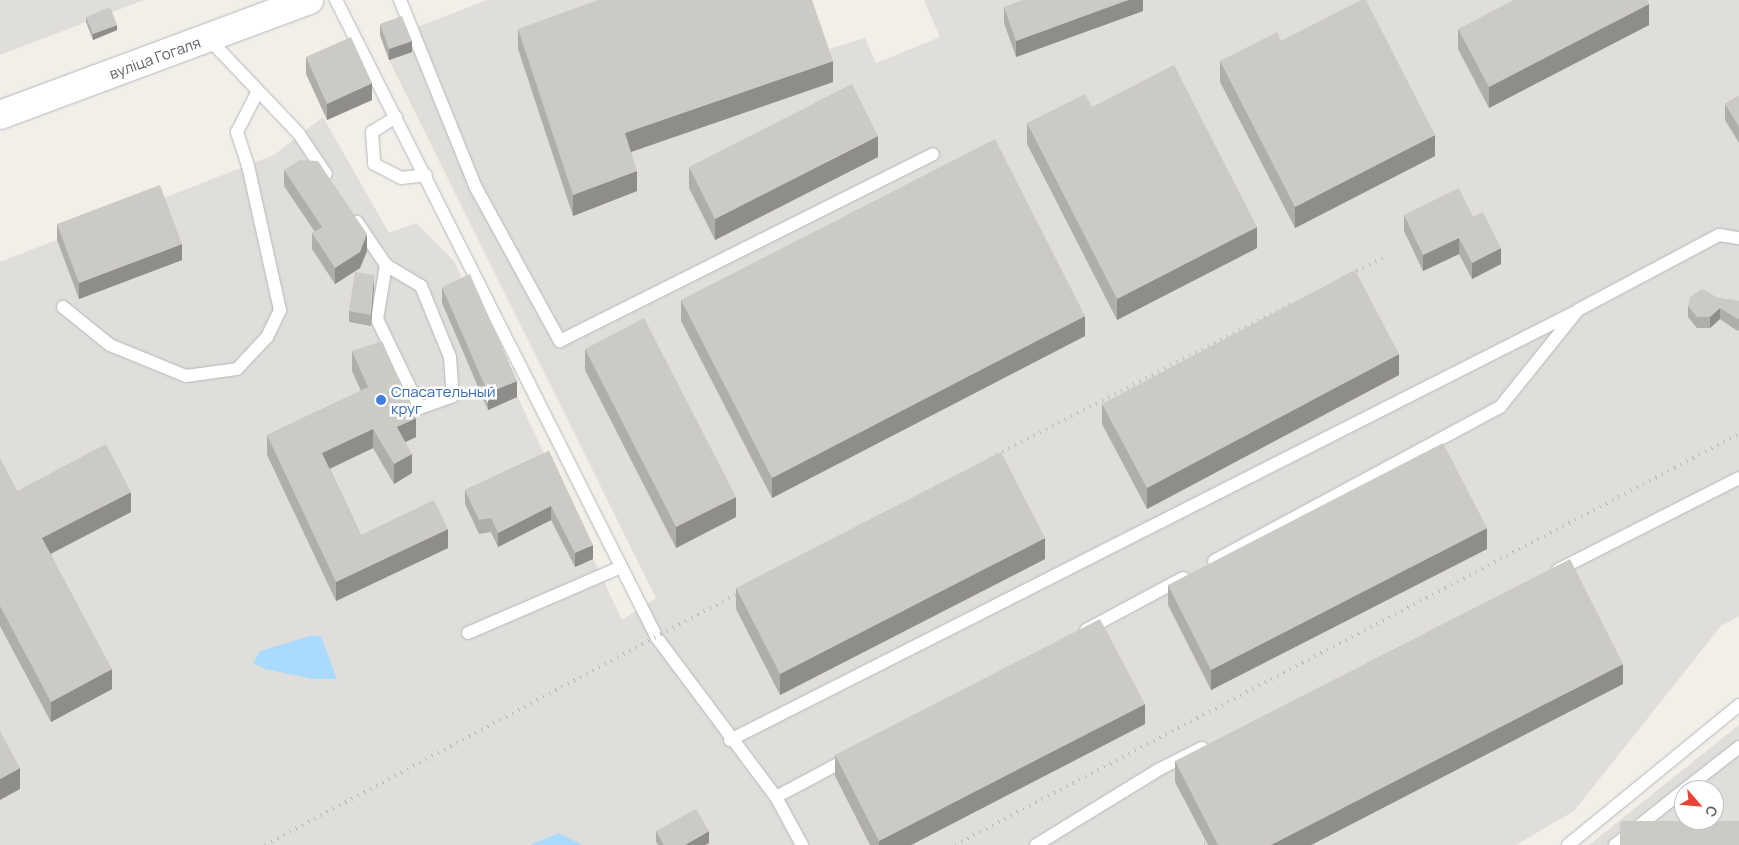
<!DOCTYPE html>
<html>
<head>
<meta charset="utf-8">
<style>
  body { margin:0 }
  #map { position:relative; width:1739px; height:845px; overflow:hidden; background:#f1efe8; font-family:Manrope,sans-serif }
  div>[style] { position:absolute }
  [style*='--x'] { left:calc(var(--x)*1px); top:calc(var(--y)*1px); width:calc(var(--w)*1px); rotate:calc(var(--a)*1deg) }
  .industrial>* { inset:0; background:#e0deda }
  .water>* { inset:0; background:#aadaff }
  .roads { filter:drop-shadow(0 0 1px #b5b8bc) drop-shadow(0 0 1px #b5b8bc) }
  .service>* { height:12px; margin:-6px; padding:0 6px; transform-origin:6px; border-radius:6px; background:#fff }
  .secondary>* { height:28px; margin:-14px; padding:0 14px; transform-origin:14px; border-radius:14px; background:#fff }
  .rail>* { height:4px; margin-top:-2px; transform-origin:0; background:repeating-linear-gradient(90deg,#b6b7b8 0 1px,transparent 0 7px) }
  .wall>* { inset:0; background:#afaea9 }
  .shaded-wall>* { inset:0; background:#8f8d8a }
  .building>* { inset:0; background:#cccac5 }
  .dots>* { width:14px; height:14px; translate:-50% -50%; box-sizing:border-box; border:2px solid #fff; border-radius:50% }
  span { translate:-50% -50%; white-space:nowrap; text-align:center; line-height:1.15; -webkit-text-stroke:5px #fff; paint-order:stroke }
  .street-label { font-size:15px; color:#5f6368 }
  .shop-label { font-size:15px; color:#366cbe }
  .left { translate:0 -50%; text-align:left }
  .north { position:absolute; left:1674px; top:780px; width:50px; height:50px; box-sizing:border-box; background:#fff; border:1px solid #bfc1c3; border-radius:50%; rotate:117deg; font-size:14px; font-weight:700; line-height:20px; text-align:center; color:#5f6368 }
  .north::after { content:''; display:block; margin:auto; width:18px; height:22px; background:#ea4335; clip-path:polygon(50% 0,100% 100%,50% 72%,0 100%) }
</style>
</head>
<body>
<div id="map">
  <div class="industrial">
    <i style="clip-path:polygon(0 0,144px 0,0 55px)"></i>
    <i style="clip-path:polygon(487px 0,805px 0,822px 51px,865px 38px,876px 63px,940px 37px,924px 0,1739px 0,1739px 616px,1721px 626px,1574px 811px,1516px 845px,0 845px,0 262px,274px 155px,323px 117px,389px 233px,416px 223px,454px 261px,622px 620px,656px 598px,389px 60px,380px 35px,403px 27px,412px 29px)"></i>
    <i style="clip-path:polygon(evenodd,1739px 725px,1739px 845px,1589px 845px,1739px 725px,1684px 790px,1714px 790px,1714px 820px,1684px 820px,1684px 790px)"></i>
  </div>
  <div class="water">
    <i style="clip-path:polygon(310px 636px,321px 636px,337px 679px,313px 679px,265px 669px,253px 663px,260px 651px)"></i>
    <i style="clip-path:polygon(559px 833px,582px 845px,529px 845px,530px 845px)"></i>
  </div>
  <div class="roads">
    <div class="service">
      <i style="--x:336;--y:0;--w:714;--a:63.29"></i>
      <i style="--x:657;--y:638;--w:199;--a:53.2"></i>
      <i style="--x:776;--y:797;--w:55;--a:61.6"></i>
      <i style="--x:400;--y:0;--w:201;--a:68"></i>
      <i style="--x:475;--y:186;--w:177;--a:61.3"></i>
      <i style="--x:560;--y:341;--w:417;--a:-26.6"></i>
      <i style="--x:208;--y:38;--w:132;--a:46.5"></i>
      <i style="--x:299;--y:134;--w:48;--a:56"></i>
      <i style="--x:396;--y:117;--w:28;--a:148"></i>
      <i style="--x:372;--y:132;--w:32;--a:86"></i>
      <i style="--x:374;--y:164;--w:31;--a:27"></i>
      <i style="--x:402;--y:178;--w:24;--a:-7"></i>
      <i style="--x:357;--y:222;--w:52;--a:56"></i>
      <i style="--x:386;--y:265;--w:41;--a:31"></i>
      <i style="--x:421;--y:286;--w:77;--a:67.8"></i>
      <i style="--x:450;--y:357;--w:39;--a:86"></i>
      <i style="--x:453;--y:396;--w:35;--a:160"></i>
      <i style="--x:420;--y:408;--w:99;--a:-115.8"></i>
      <i style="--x:377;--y:319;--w:55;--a:-80.5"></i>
      <i style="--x:63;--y:307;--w:60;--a:39"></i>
      <i style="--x:110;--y:345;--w:82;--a:22.2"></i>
      <i style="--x:186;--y:376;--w:51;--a:-7.8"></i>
      <i style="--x:237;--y:369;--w:44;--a:-46.8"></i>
      <i style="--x:267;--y:337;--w:30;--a:-64"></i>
      <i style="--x:280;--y:310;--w:148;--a:-102.5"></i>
      <i style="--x:248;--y:166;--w:36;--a:-108"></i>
      <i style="--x:237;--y:132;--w:46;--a:-62.9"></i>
      <i style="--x:1214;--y:561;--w:325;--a:-28.3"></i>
      <i style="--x:1500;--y:407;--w:124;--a:-51.2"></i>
      <i style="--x:1578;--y:310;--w:160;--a:-28"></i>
      <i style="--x:1719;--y:235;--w:20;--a:9"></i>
      <i style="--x:1558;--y:570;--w:203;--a:-26.9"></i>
      <i style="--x:1086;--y:630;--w:110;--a:-28.2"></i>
      <i style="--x:468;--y:633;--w:167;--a:-23.3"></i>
      <i style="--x:730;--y:740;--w:945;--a:-26.86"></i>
      <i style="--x:1684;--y:790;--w:70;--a:-38"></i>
      <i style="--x:776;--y:797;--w:85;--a:-28.1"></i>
      <i style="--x:1036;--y:845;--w:145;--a:-31.5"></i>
      <i style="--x:1160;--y:769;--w:47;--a:-26.6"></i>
      <i style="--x:1568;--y:845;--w:221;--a:-39.3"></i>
      <i style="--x:1615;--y:845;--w:88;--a:-38.6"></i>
    </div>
    <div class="secondary">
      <i style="--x:0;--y:115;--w:330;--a:-20.4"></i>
    </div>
  </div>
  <div class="rail">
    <i style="--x:1344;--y:277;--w:48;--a:-26"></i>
    <i style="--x:990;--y:458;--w:338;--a:-27.1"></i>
    <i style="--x:265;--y:845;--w:547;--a:-28.02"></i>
    <i style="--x:955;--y:845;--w:885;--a:-27.67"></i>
    <i style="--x:1204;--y:845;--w:3;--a:-18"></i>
  </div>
  <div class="wall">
    <i style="clip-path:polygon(1143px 0,1143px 11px,1016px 57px,1004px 23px,1004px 7px)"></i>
    <i style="clip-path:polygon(86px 17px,117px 30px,93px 40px,86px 22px)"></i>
    <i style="clip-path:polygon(380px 24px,412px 52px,389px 60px,380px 35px)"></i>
    <i style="clip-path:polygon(1649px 25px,1489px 108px,1458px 49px,1458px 29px)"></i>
    <i style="clip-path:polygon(518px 29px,833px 82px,631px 152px,637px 191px,573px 216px,518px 49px)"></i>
    <i style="clip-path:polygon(1281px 41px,1435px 156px,1295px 228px,1220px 82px,1220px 61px)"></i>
    <i style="clip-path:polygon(306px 57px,372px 100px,327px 120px,306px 74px)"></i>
    <i style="clip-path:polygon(1739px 96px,1739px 143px,1725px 120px,1725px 104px)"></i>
    <i style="clip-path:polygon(1092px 107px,1257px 248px,1117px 320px,1027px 144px,1027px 123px)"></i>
    <i style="clip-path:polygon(878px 157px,715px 240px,689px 188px,689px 167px)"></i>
    <i style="clip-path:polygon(284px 170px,367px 251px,360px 268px,335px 284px,312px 249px,312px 233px,315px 232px,284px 186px)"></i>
    <i style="clip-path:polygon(1404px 215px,1473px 217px,1501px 264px,1472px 279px,1459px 254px,1423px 271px,1404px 231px)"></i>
    <i style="clip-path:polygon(57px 224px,182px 260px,79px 299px,57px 240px)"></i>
    <i style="clip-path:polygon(374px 286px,371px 326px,349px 322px,349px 311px)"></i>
    <i style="clip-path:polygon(442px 287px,517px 397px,488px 410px,442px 303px)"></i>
    <i style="clip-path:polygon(1718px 298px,1739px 301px,1739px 331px,1736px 330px,1720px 319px,1710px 328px,1697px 328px,1688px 317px,1688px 306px)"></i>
    <i style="clip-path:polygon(681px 300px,1085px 336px,772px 498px,681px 321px)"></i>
    <i style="clip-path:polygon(585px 349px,736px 517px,676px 548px,585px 370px)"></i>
    <i style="clip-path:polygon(352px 351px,416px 437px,405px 442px,412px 473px,394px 484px,373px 448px,330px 469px,361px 535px,448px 548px,336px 601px,267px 455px,267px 435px,361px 391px,352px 371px)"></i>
    <i style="clip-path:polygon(1399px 375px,1147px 509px,1102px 424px,1102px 404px)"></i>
    <i style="clip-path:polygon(549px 451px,593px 559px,575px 567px,551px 520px,498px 547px,491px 532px,479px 534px,465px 504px,465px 490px)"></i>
    <i style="clip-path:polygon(0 459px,17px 491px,131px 512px,51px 554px,112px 689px,51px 722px,0 626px)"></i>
    <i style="clip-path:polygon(1487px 549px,1211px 690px,1168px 605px,1168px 585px)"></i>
    <i style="clip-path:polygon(1045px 559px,780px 695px,736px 609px,736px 588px)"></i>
    <i style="clip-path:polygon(1623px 684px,1311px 845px,1208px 845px,1175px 782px,1175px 761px)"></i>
    <i style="clip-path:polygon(1145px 724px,911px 845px,870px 845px,835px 776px,835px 755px)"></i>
    <i style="clip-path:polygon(656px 831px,709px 843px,705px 845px,658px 845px,656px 842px)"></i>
  </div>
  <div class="shaded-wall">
    <i style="clip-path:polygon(1128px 0,1143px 0,1143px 11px,1016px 57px,1016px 41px)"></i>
    <i style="clip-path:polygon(1649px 4px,1649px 25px,1489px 108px,1489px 87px)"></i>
    <i style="clip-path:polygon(117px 25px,117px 30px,93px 40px,93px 34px)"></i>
    <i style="clip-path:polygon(412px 41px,412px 52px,389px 60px,389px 49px)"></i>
    <i style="clip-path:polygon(833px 61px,833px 82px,625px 154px,625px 133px)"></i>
    <i style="clip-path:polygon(372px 83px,372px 100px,327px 120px,327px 104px)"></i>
    <i style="clip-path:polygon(1435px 135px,1435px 156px,1295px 228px,1295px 207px)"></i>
    <i style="clip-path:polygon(878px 136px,878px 157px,715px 240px,715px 219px)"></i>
    <i style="clip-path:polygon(637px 171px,637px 191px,573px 216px,573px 195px)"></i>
    <i style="clip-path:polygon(1257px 227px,1257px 248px,1117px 320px,1117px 299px)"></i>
    <i style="clip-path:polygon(367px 234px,367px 251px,360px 268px,335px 284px,335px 268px)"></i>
    <i style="clip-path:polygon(1459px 238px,1459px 254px,1423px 271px,1423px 255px)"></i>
    <i style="clip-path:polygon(182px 244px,182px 260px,79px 299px,79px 283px)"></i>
    <i style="clip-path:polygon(1501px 248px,1501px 264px,1472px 279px,1472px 263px)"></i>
    <i style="clip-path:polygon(374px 275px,374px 286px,371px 326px,371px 315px)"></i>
    <i style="clip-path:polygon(1720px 308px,1720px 319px,1710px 328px,1710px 317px)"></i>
    <i style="clip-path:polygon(1085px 316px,1085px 336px,772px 498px,772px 478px)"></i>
    <i style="clip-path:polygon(1399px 354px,1399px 375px,1147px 509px,1147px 488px)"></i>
    <i style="clip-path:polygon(517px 381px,517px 397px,488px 410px,488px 393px)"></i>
    <i style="clip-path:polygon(416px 418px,416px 437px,397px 446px,397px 427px)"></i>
    <i style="clip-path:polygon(373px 429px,373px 448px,322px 472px,322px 453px)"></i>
    <i style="clip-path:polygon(412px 454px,412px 473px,394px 484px,394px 464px)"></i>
    <i style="clip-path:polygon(131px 492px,131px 512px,42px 558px,42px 538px)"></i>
    <i style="clip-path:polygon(736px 497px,736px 517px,676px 548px,676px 527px)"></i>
    <i style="clip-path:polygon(551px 506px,551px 520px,498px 547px,498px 533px)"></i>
    <i style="clip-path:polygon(1487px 528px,1487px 549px,1211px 690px,1211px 670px)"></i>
    <i style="clip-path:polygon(448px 529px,448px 548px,336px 601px,336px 582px)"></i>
    <i style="clip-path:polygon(1045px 538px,1045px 559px,780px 695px,780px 674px)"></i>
    <i style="clip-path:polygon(593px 545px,593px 559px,575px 567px,575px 553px)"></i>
    <i style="clip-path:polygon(1623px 664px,1623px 684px,1311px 845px,1271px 845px)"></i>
    <i style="clip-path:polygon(112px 669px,112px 689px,51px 722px,51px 702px)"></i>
    <i style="clip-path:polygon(1145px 704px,1145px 724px,911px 845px,879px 845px,879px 841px)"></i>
    <i style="clip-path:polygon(20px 768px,20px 789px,0 800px,0 779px)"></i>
    <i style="clip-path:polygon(709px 831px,709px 843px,705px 845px,685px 845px)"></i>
  </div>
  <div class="building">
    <i style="clip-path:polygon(598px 0,812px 0,833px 61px,625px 133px,637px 171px,573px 195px,518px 29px)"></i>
    <i style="clip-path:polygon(1023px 0,1128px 0,1016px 41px,1004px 7px)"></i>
    <i style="clip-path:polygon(1361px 0,1366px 0,1435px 135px,1295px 207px,1220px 61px,1277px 32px,1281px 41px)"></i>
    <i style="clip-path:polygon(1514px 0,1647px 0,1649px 4px,1489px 87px,1458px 29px)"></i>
    <i style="clip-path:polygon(110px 7px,117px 25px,93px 34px,86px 17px)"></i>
    <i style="clip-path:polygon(402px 16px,412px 41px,389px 49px,380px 24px)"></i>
    <i style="clip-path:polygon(351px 37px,372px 83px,327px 104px,306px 57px)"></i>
    <i style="clip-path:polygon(1174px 65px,1257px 227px,1117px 299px,1027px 123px,1085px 94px,1092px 107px)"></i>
    <i style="clip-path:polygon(852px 84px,878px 136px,715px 219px,689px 167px)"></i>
    <i style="clip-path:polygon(1739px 96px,1739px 127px,1725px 104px)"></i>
    <i style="clip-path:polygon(995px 139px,1085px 316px,772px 478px,681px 300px)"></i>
    <i style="clip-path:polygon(300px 160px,318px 161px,367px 234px,360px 252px,335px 268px,312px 233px,322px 227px,284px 170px)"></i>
    <i style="clip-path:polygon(160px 185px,182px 244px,79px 283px,57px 224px)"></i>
    <i style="clip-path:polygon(1459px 188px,1473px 217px,1483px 212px,1501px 248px,1472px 263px,1459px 238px,1423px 255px,1404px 215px)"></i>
    <i style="clip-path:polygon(1355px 270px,1399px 354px,1147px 488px,1102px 404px)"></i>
    <i style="clip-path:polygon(355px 272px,374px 275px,371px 315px,349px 311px)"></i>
    <i style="clip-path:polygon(470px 274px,517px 381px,488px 393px,442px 287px)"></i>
    <i style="clip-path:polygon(1702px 289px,1718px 298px,1739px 301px,1739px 319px,1736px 318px,1720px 308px,1710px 317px,1697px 317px,1688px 306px,1690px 297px)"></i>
    <i style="clip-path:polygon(644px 318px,736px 497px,676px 527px,585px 349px)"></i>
    <i style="clip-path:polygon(382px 341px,416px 418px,397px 427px,412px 454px,394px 464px,373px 429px,322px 453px,361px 535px,434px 500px,448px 529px,336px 582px,267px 435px,368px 387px,352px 351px)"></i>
    <i style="clip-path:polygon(1443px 443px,1487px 528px,1211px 670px,1168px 585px)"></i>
    <i style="clip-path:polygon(106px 444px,131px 492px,42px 538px,112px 669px,51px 702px,0 606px,0 459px,17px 491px)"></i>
    <i style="clip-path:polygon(549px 451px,593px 545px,575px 553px,551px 506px,498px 533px,491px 518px,479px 520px,465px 490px)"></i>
    <i style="clip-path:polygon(1001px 452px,1045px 538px,780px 674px,736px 588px)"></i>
    <i style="clip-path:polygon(1570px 559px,1623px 664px,1271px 845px,1218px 845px,1175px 761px)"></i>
    <i style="clip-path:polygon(1100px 619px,1145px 704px,879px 841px,835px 755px)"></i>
    <i style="clip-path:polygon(0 731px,20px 768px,0 779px)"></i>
    <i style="clip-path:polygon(696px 809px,709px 831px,685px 845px,664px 845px,656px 831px)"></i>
    <i style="clip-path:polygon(1623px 821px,1739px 821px,1739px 845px,1620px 845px,1620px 823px)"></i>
  </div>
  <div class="dots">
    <i style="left:381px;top:400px;background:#3f7fe0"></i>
  </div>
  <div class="street-label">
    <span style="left:155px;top:58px;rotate:-20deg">вуліца Гогаля</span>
  </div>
  <div class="shop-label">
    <span class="left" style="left:391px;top:400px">Спасательный<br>круг</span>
  </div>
  <div class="north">С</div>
</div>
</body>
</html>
